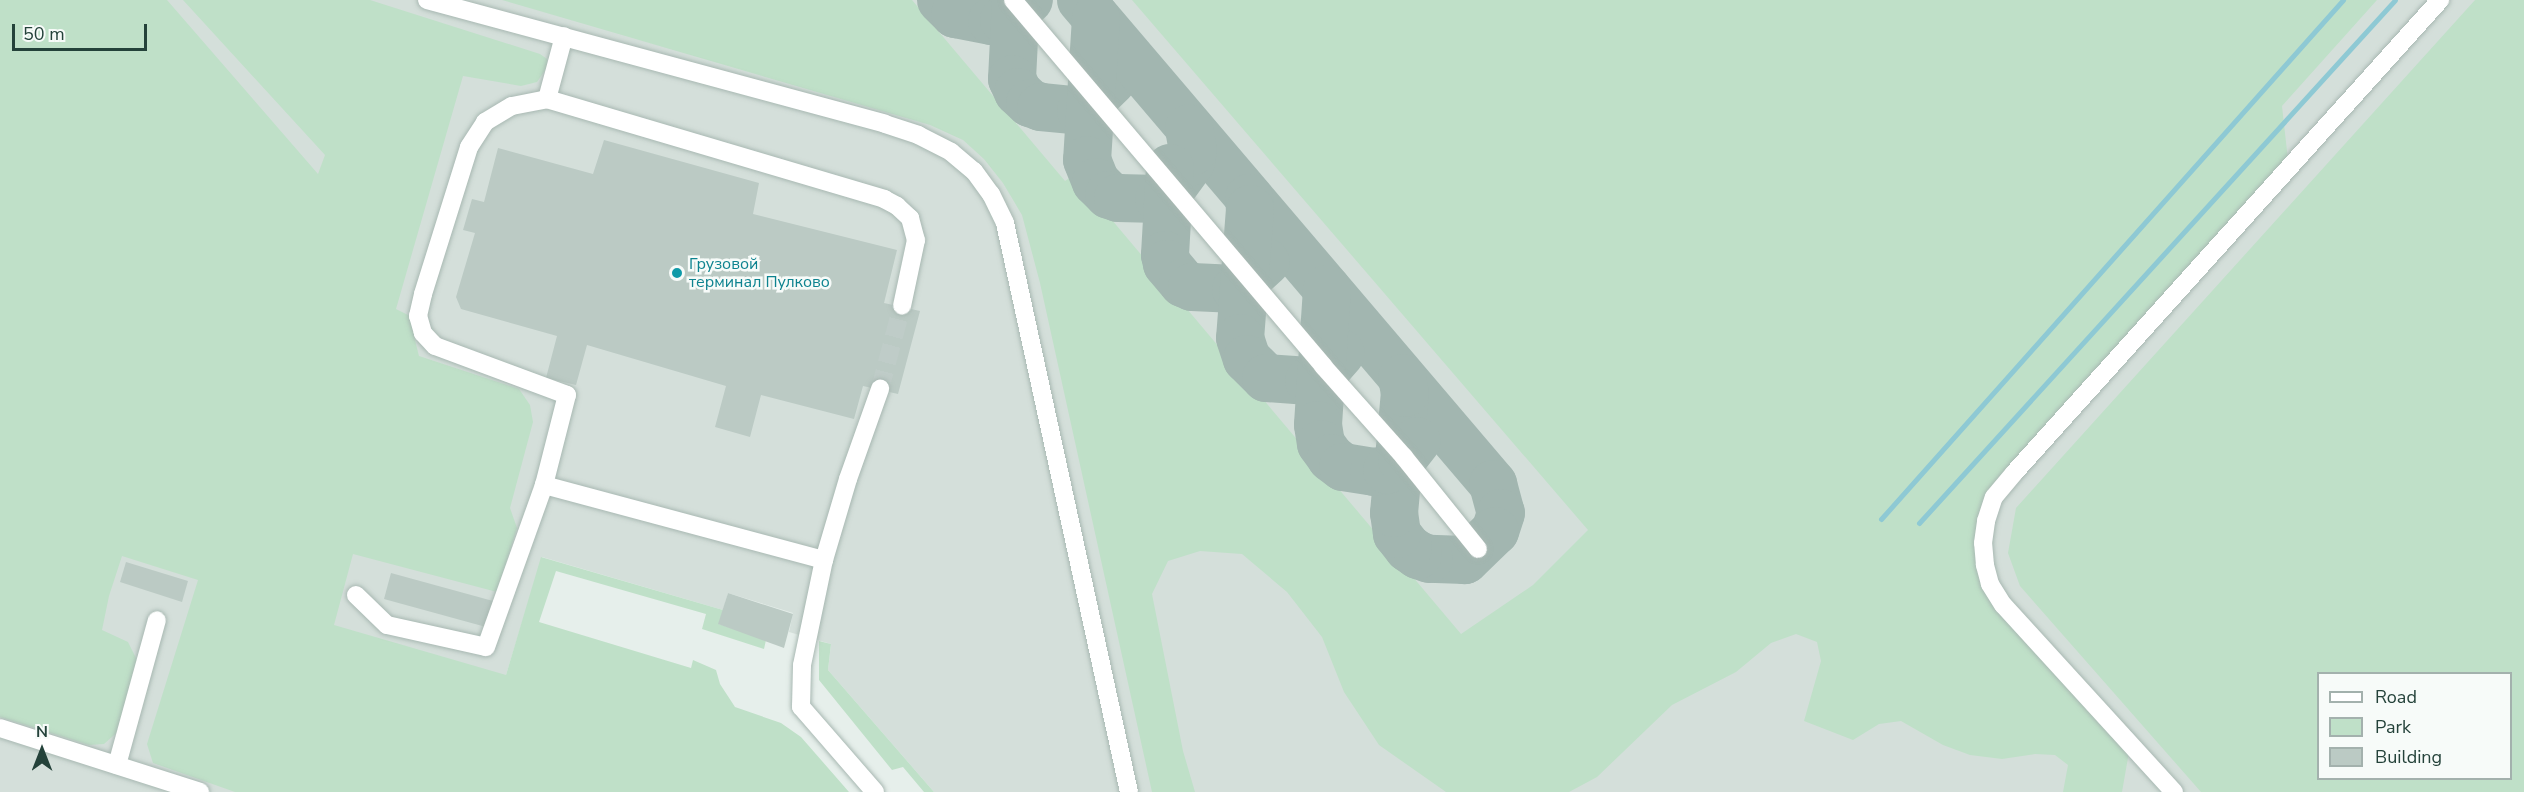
<!DOCTYPE html>
<html>
<head>
<meta charset="utf-8">
<style>
  body { margin:0 }
  #map { position:relative; width:2524px; height:792px; overflow:hidden; background:#e6efeb; font-family:"Nunito Sans",sans-serif }
  div>[style] { position:absolute }
  [style*='--x'] { left:calc(var(--x)*1px); top:calc(var(--y)*1px); width:calc(var(--w)*1px); rotate:calc(var(--a)*1deg) }
  .built>* { inset:0; background:#d4dfda }
  .green>* { inset:0; background:#bfe0c8 }
  .stream>* { height:5px; margin:-2.5px; padding:0 2.5px; transform-origin:2.5px; border-radius:2.5px; background:#8ec9d4 }
  .taxiway>* { height:48px; margin:-24px; padding:0 24px; transform-origin:24px; border-radius:24px; background:#a2b6b0 }
  .building>* { inset:0; background:#bbcac4 }
  .minor-tunnel>* { height:18px; margin-top:-9px; transform-origin:0; background:repeating-linear-gradient(90deg,#bfccc8 0 18px,transparent 0 27px) }
  .roads { filter:drop-shadow(0 0 2px #a8b8b2) drop-shadow(0 0 2px #a8b8b2) }
  .minor>* { height:18px; margin:-9px; padding:0 9px; transform-origin:9px; border-radius:9px; background:#fff }
  .dots>* { width:16px; height:16px; translate:-50% -50%; box-sizing:border-box; border:3px solid #f7fbf9; border-radius:50% }
  span { translate:-50% -50%; white-space:nowrap; text-align:center; line-height:1.15; -webkit-text-stroke:5px #f7fbf9; paint-order:stroke }
  .culture-label { font-size:16px; color:#0d838f }
  .left { translate:0 -50%; text-align:left }
  .legend { position:absolute; left:2317px; top:672px; width:195px; height:108px; box-sizing:border-box; background:#f7fbf9; border:2px solid #a3b1ad; margin:0; padding:8px 10px; list-style:none; font-size:18px; color:#24423a }
  .legend li { display:flex; align-items:center; gap:12px; height:30px }
  .legend b { width:30px; border:2px solid #a3b1ad }
  .north { position:absolute; left:12px; top:720px; width:60px; height:60px; -webkit-text-stroke:4px #f7fbf9; paint-order:stroke; rotate:0deg; font-size:16px; font-weight:700; line-height:24px; text-align:center; color:#24423a }
  .north::after { content:''; display:block; margin:auto; width:21px; height:27px; background:#24423a; clip-path:polygon(50% 0,100% 100%,50% 72%,0 100%) }
  .scale { position:absolute; left:12px; top:24px; width:135px; height:27px; box-sizing:border-box; border:3px solid #24423a; border-top:0; padding-left:8px; font-size:18px; line-height:21px; white-space:nowrap; color:#24423a; -webkit-text-stroke:4px #f7fbf9; paint-order:stroke }
</style>
</head>
<body>
<div id="map">
  <div class="built">
    <i style="clip-path:polygon(evenodd,0 0,2524px 0,2524px 792px,934px 792px,828px 670px,831px 644px,789px 632px,793px 613px,728px 593px,723px 610px,542px 557px,506px 675px,812px 792px,0 792px,0 0,2318px 674px,2510px 674px,2510px 778px,2318px 778px,2318px 674px)"></i>
  </div>
  <div class="green">
    <i style="clip-path:polygon(0 0,167px 0,318px 174px,325px 155px,183px 0,370px 0,540px 54px,547px 59px,548px 66px,537px 82px,521px 86px,463px 76px,396px 309px,418px 320px,414px 336px,419px 356px,519px 389px,530px 405px,533px 422px,510px 508px,517px 528px,497px 592px,353px 554px,334px 625px,506px 675px,541px 557px,723px 610px,719px 624px,766px 640px,764px 649px,702px 629px,706px 614px,556px 571px,539px 622px,691px 668px,693px 660px,716px 670px,720px 684px,735px 707px,781px 723px,801px 737px,849px 792px,235px 792px,153px 763px,147px 744px,198px 580px,122px 556px,109px 596px,102px 630px,128px 642px,139px 664px,122px 728px,104px 744px,89px 745px,0 717px)"></i>
    <i style="clip-path:polygon(502px 0,912px 0,1065px 181px,1074px 175px,1461px 634px,1533px 585px,1588px 530px,1132px 0,2377px 0,2282px 106px,2288px 160px,1987px 500px,1997px 607px,2129px 752px,2122px 792px,2063px 792px,2068px 765px,2055px 755px,2035px 754px,2002px 759px,1970px 755px,1943px 745px,1901px 721px,1879px 724px,1853px 740px,1804px 721px,1821px 661px,1817px 642px,1796px 634px,1771px 643px,1736px 672px,1672px 705px,1597px 777px,1569px 792px,1446px 792px,1379px 745px,1344px 692px,1322px 637px,1287px 592px,1242px 554px,1200px 551px,1168px 561px,1152px 594px,1183px 751px,1195px 792px,1152px 792px,1040px 283px,1022px 215px,1003px 183px,984px 159px,963px 140px,930px 125px)"></i>
    <i style="clip-path:polygon(evenodd,2475px 0,2524px 0,2524px 792px,2201px 792px,2020px 586px,2008px 553px,2016px 508px,2475px 0,2318px 674px,2510px 674px,2510px 778px,2318px 778px,2318px 674px)"></i>
    <i style="clip-path:polygon(819px 641px,831px 644px,828px 670px,934px 792px,924px 792px,903px 767px,892px 770px,819px 680px)"></i>
  </div>
  <div class="stream">
    <i style="--x:1881;--y:519;--w:695;--a:-48.33"></i>
    <i style="--x:1919;--y:523;--w:707;--a:-47.69"></i>
  </div>
  <div class="taxiway">
    <i style="--x:941;--y:0;--w:20;--a:45"></i>
    <i style="--x:955;--y:14;--w:38;--a:11"></i>
    <i style="--x:992;--y:21;--w:12;--a:-5"></i>
    <i style="--x:1004;--y:20;--w:32;--a:-39"></i>
    <i style="--x:1016;--y:0;--w:79;--a:92.9"></i>
    <i style="--x:1012;--y:79;--w:14;--a:65"></i>
    <i style="--x:1018;--y:92;--w:16;--a:43"></i>
    <i style="--x:1030;--y:103;--w:12;--a:20"></i>
    <i style="--x:1041;--y:107;--w:40;--a:5.7"></i>
    <i style="--x:1081;--y:111;--w:43;--a:-44.1"></i>
    <i style="--x:1081;--y:0;--w:636;--a:49.59"></i>
    <i style="--x:1493;--y:484;--w:30;--a:75"></i>
    <i style="--x:1501;--y:513;--w:19;--a:108"></i>
    <i style="--x:1495;--y:531;--w:42;--a:136"></i>
    <i style="--x:1465;--y:560;--w:36;--a:-178"></i>
    <i style="--x:1429;--y:559;--w:12;--a:-160"></i>
    <i style="--x:1418;--y:555;--w:12;--a:-145"></i>
    <i style="--x:1408;--y:548;--w:18;--a:-128"></i>
    <i style="--x:1397;--y:534;--w:21;--a:-98"></i>
    <i style="--x:1394;--y:513;--w:121;--a:-84.8"></i>
    <i style="--x:1405;--y:393;--w:15;--a:-101"></i>
    <i style="--x:1096;--y:18;--w:142;--a:93.6"></i>
    <i style="--x:1087;--y:160;--w:24;--a:68"></i>
    <i style="--x:1096;--y:182;--w:18;--a:45"></i>
    <i style="--x:1109;--y:195;--w:9;--a:18"></i>
    <i style="--x:1118;--y:198;--w:41;--a:1.4"></i>
    <i style="--x:1159;--y:199;--w:18;--a:-41"></i>
    <i style="--x:1173;--y:187;--w:31;--a:-54"></i>
    <i style="--x:1191;--y:162;--w:11;--a:-80"></i>
    <i style="--x:1193;--y:151;--w:23;--a:-100"></i>
    <i style="--x:1170;--y:168;--w:87;--a:93.3"></i>
    <i style="--x:1165;--y:255;--w:9;--a:77"></i>
    <i style="--x:1167;--y:264;--w:25;--a:50"></i>
    <i style="--x:1183;--y:283;--w:10;--a:24"></i>
    <i style="--x:1192;--y:287;--w:44;--a:2.6"></i>
    <i style="--x:1236;--y:289;--w:40;--a:-42"></i>
    <i style="--x:1249;--y:198;--w:11;--a:85"></i>
    <i style="--x:1250;--y:209;--w:129;--a:94.4"></i>
    <i style="--x:1240;--y:338;--w:22;--a:72"></i>
    <i style="--x:1247;--y:359;--w:27;--a:45"></i>
    <i style="--x:1266;--y:378;--w:43;--a:4"></i>
    <i style="--x:1309;--y:381;--w:22;--a:-34"></i>
    <i style="--x:1327;--y:369;--w:21;--a:-49"></i>
    <i style="--x:1327;--y:289;--w:136;--a:93.8"></i>
    <i style="--x:1318;--y:425;--w:19;--a:81"></i>
    <i style="--x:1321;--y:444;--w:17;--a:54"></i>
    <i style="--x:1331;--y:458;--w:15;--a:37"></i>
    <i style="--x:1343;--y:467;--w:31;--a:9"></i>
    <i style="--x:1374;--y:472;--w:13;--a:-9"></i>
    <i style="--x:1387;--y:470;--w:18;--a:-34"></i>
    <i style="--x:1402;--y:460;--w:24;--a:-52"></i>
  </div>
  <div class="building">
    <i style="clip-path:polygon(604px 140px,759px 183px,753px 214px,897px 250px,884px 303px,920px 311px,898px 394px,863px 386px,854px 419px,761px 395px,750px 437px,715px 427px,726px 386px,587px 345px,576px 385px,546px 378px,557px 336px,461px 309px,456px 297px,475px 233px,463px 230px,472px 199px,484px 202px,498px 148px,593px 174px)"></i>
    <i style="clip-path:polygon(126px 562px,188px 581px,182px 602px,120px 582px)"></i>
    <i style="clip-path:polygon(391px 573px,493px 601px,486px 627px,384px 599px)"></i>
    <i style="clip-path:polygon(728px 593px,793px 614px,784px 648px,718px 624px)"></i>
  </div>
  <div class="minor-tunnel">
    <i style="--x:880;--y:389;--w:86;--a:-75.2"></i>
  </div>
  <div class="roads">
    <div class="minor">
      <i style="--x:427;--y:0;--w:474;--a:15.1"></i>
      <i style="--x:885;--y:124;--w:35;--a:18"></i>
      <i style="--x:918;--y:135;--w:37;--a:27"></i>
      <i style="--x:951;--y:152;--w:30;--a:40"></i>
      <i style="--x:974;--y:171;--w:29;--a:54"></i>
      <i style="--x:991;--y:194;--w:32;--a:64"></i>
      <i style="--x:1005;--y:223;--w:582;--a:77.71"></i>
      <i style="--x:1013;--y:0;--w:480;--a:49.7"></i>
      <i style="--x:1323;--y:366;--w:122;--a:48.3"></i>
      <i style="--x:1404;--y:457;--w:118;--a:51.2"></i>
      <i style="--x:547;--y:99;--w:65;--a:-74.9"></i>
      <i style="--x:824;--y:560;--w:290;--a:-165"></i>
      <i style="--x:544;--y:485;--w:93;--a:-75.7"></i>
      <i style="--x:567;--y:395;--w:141;--a:-159.6"></i>
      <i style="--x:435;--y:346;--w:18;--a:-133"></i>
      <i style="--x:423;--y:333;--w:18;--a:-106"></i>
      <i style="--x:418;--y:316;--w:23;--a:-77"></i>
      <i style="--x:423;--y:294;--w:154;--a:-72.6"></i>
      <i style="--x:469;--y:147;--w:30;--a:-57"></i>
      <i style="--x:485;--y:122;--w:31;--a:-31"></i>
      <i style="--x:512;--y:106;--w:36;--a:-11"></i>
      <i style="--x:547;--y:99;--w:352;--a:16.5"></i>
      <i style="--x:884;--y:199;--w:15;--a:28"></i>
      <i style="--x:897;--y:206;--w:18;--a:43"></i>
      <i style="--x:910;--y:218;--w:23;--a:75"></i>
      <i style="--x:916;--y:240;--w:67;--a:102"></i>
      <i style="--x:356;--y:595;--w:43;--a:44.1"></i>
      <i style="--x:387;--y:625;--w:101;--a:12.5"></i>
      <i style="--x:486;--y:647;--w:172;--a:-70.3"></i>
      <i style="--x:0;--y:728;--w:210;--a:17.7"></i>
      <i style="--x:117;--y:765;--w:150;--a:-74.6"></i>
      <i style="--x:875;--y:792;--w:113;--a:-131"></i>
      <i style="--x:801;--y:707;--w:42;--a:-88.6"></i>
      <i style="--x:802;--y:665;--w:107;--a:-78.2"></i>
      <i style="--x:824;--y:560;--w:84;--a:-73.5"></i>
      <i style="--x:848;--y:479;--w:96;--a:-70.4"></i>
      <i style="--x:2174;--y:792;--w:253;--a:-132.4"></i>
      <i style="--x:2003;--y:605;--w:25;--a:-122"></i>
      <i style="--x:1990;--y:584;--w:20;--a:-105"></i>
      <i style="--x:1985;--y:565;--w:22;--a:-95"></i>
      <i style="--x:1983;--y:543;--w:22;--a:-82"></i>
      <i style="--x:1986;--y:521;--w:25;--a:-72"></i>
      <i style="--x:1994;--y:497;--w:31;--a:-50"></i>
      <i style="--x:2014;--y:473;--w:637;--a:-47.99"></i>
    </div>
  </div>
  <div class="dots">
    <i style="left:677px;top:273px;background:#0f9aa8"></i>
  </div>
  <div class="culture-label">
    <span class="left" style="left:689px;top:273px">Грузовой<br>терминал Пулково</span>
  </div>
  <ul class="legend">
  <li><b style="height:8px;background:#fff"></b>Road</li>
  <li><b style="height:16px;background:#bfe0c8"></b>Park</li>
  <li><b style="height:16px;background:#bbcac4"></b>Building</li>
  </ul>
  <div class="north">N</div>
  <div class="scale">50 m</div>
</div>
</body>
</html>
